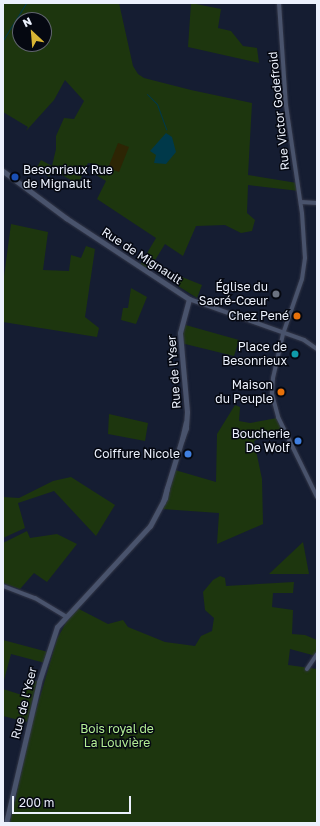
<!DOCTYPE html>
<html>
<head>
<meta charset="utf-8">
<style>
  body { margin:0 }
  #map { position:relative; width:320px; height:826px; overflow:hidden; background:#151d32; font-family:"Golos Text",sans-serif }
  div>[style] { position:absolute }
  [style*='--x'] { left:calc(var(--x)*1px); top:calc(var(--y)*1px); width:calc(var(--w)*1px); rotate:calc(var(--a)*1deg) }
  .green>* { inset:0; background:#1d360e }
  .sand>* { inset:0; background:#2d2504 }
  .water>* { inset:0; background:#00394a }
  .stream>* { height:1px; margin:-0.5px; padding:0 0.5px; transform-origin:0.5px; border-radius:0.5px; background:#00394a }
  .roads { filter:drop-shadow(0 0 1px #323647) drop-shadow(0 0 1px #323647) }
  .minor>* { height:4px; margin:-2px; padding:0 2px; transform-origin:2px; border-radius:2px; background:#49536c }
  .tertiary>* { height:5px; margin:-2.5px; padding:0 2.5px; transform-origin:2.5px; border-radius:2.5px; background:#49536c }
  .dots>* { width:11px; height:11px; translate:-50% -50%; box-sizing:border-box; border:2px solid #050811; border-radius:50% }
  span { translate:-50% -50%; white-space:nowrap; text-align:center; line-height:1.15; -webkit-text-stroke:3px #050811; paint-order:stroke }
  .street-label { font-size:12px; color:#ecf1fd }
  .poi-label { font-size:12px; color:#ecf1fd }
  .left { translate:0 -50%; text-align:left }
  .right { translate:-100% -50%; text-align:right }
  .park-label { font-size:12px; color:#b3ee95 }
  .frame { position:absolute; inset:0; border:4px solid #ecf1fd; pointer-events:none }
  .north { position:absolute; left:12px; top:12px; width:40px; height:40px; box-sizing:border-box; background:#050811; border:1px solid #61656f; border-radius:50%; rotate:334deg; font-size:11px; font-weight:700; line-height:16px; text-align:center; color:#ecf1fd }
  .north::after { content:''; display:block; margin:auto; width:14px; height:18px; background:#d8b434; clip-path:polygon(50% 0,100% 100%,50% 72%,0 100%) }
  .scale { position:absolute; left:12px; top:796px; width:119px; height:18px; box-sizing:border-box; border:2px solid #ecf1fd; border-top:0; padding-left:5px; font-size:12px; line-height:14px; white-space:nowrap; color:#ecf1fd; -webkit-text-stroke:3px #050811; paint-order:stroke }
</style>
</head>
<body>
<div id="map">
  <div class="green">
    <i style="clip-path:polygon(evenodd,3px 3px,119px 3px,133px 66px,138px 74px,144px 78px,191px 90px,252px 103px,248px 175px,297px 183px,299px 191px,248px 185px,247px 213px,255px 220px,252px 231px,241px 233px,225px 225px,196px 226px,183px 256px,165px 244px,149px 270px,140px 265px,156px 238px,97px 199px,106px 181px,93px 173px,93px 164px,88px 163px,78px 184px,53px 170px,49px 177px,36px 169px,41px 160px,52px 166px,56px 149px,56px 136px,64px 118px,74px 119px,84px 101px,65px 80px,54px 100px,26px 131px,28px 127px,3px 112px,3px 3px,20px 20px,44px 20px,44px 44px,20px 44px,20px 20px)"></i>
    <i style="clip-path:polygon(191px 3px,221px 9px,218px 28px,231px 31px,243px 46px,257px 48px,259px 63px,188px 47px)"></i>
    <i style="clip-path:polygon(11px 224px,48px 232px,43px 270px,69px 271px,71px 255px,81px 258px,86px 246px,95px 249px,85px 317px,99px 328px,97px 337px,3px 322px,3px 284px)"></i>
    <i style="clip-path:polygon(182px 277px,202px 285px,197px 298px,178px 286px)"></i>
    <i style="clip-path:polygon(131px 288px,147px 297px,136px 324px,121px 320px,123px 308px,128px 308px)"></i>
    <i style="clip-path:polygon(182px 324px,239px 340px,234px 356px,181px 343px)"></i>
    <i style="clip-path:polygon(235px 405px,240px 407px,239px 421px,250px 423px,277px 418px,282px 429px,254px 441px,262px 479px,263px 524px,217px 544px,219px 513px,162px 509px,175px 470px,216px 482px,217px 434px)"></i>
    <i style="clip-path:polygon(109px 414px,148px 423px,145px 441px,108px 434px)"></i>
    <i style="clip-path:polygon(71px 477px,115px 505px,96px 536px,54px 491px,18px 503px,25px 528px,3px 538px,3px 497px,19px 498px,53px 481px)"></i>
    <i style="clip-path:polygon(27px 531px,30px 538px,57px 534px,77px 544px,47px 582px,34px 573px,20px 589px,3px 583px,3px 543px)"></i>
    <i style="clip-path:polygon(303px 542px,309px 574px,269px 574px)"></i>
    <i style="clip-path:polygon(220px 576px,225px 578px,226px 586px,294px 582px,293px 593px,273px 593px,272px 607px,293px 610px,292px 634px,305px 635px,317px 640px,316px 656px,290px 649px,288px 665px,317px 669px,317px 823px,10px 823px,32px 724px,57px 639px,69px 617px,77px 608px,108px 624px,123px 620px,128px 627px,165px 642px,195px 646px,201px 636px,212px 631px,214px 618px,205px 610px,203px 592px,213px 580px)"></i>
    <i style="clip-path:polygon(3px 640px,48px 652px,45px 663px,11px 654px,3px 684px)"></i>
    <i style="clip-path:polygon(27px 679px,39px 682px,27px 722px,3px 716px,3px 689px,22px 695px)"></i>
  </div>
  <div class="sand">
    <i style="clip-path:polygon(118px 143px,129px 147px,119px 172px,108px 168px)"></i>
  </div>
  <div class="water">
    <i style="clip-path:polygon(166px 133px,172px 137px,176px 152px,166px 164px,154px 163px,156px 155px,150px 151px)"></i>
  </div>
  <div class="stream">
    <i style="--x:3;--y:40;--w:44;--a:-58.1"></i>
    <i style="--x:147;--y:94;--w:14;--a:45"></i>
    <i style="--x:157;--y:104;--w:27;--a:70"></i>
  </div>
  <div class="roads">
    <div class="minor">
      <i style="--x:279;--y:3;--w:102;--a:86.1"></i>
      <i style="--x:286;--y:105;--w:109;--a:81.6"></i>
      <i style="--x:302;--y:213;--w:45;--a:86.2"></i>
      <i style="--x:305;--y:258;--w:21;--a:98"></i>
      <i style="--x:302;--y:279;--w:58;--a:109.1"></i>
      <i style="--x:283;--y:334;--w:45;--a:102.8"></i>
      <i style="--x:273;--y:378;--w:16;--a:94"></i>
      <i style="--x:272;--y:394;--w:24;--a:75"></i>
      <i style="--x:278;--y:417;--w:89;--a:64"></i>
      <i style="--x:301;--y:202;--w:16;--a:4"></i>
      <i style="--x:189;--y:299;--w:122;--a:19.6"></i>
      <i style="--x:304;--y:340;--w:16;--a:35"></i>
      <i style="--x:3;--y:586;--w:34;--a:21"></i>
      <i style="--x:35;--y:598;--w:35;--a:31"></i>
      <i style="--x:307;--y:669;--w:18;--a:-56"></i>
    </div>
    <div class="tertiary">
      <i style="--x:3;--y:171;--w:79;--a:36.7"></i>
      <i style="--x:66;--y:218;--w:147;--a:33.4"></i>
      <i style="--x:189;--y:299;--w:35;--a:105"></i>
      <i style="--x:180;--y:333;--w:79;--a:84.9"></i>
      <i style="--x:187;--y:412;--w:16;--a:94"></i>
      <i style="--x:186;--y:428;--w:12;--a:110"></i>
      <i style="--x:182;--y:439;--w:17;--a:-77"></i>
      <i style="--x:167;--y:488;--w:51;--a:-73"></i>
      <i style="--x:6;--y:823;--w:145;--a:-76.8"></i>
      <i style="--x:39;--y:682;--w:58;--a:-71.9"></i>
      <i style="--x:57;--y:627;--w:137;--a:-47.4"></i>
      <i style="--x:150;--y:526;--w:32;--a:-62"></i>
      <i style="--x:165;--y:498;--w:10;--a:-79"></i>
      <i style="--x:167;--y:488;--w:15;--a:106"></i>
    </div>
  </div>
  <div class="dots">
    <i style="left:15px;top:177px;background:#1a4fb4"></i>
    <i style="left:276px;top:294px;background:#6b7280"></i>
    <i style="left:297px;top:316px;background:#e8710a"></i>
    <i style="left:295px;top:354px;background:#0f9aa8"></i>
    <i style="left:281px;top:392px;background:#e8710a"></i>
    <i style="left:298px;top:441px;background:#3f7fe0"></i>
    <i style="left:188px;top:454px;background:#3f7fe0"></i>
  </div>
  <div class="street-label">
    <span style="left:279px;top:111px;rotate:-96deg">Rue Victor Godefroid</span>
    <span style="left:142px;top:256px;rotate:33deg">Rue de Mignault</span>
    <span style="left:174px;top:372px;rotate:-94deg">Rue de l'Yser</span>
    <span style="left:24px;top:703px;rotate:-76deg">Rue de l'Yser</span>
  </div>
  <div class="poi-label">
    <span class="left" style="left:23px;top:177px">Besonrieux Rue<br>de Mignault</span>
    <span class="right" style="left:268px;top:294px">Église du<br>Sacré-Cœur</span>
    <span class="right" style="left:289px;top:316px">Chez Pené</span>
    <span class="right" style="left:287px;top:354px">Place de<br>Besonrieux</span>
    <span class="right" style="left:273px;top:392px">Maison<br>du Peuple</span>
    <span class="right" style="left:290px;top:441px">Boucherie<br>De Wolf</span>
    <span class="right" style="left:180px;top:454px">Coiffure Nicole</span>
  </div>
  <div class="park-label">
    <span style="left:117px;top:736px">Bois royal de<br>La Louvière</span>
  </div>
  <div class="frame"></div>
  <div class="north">N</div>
  <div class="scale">200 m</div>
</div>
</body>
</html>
